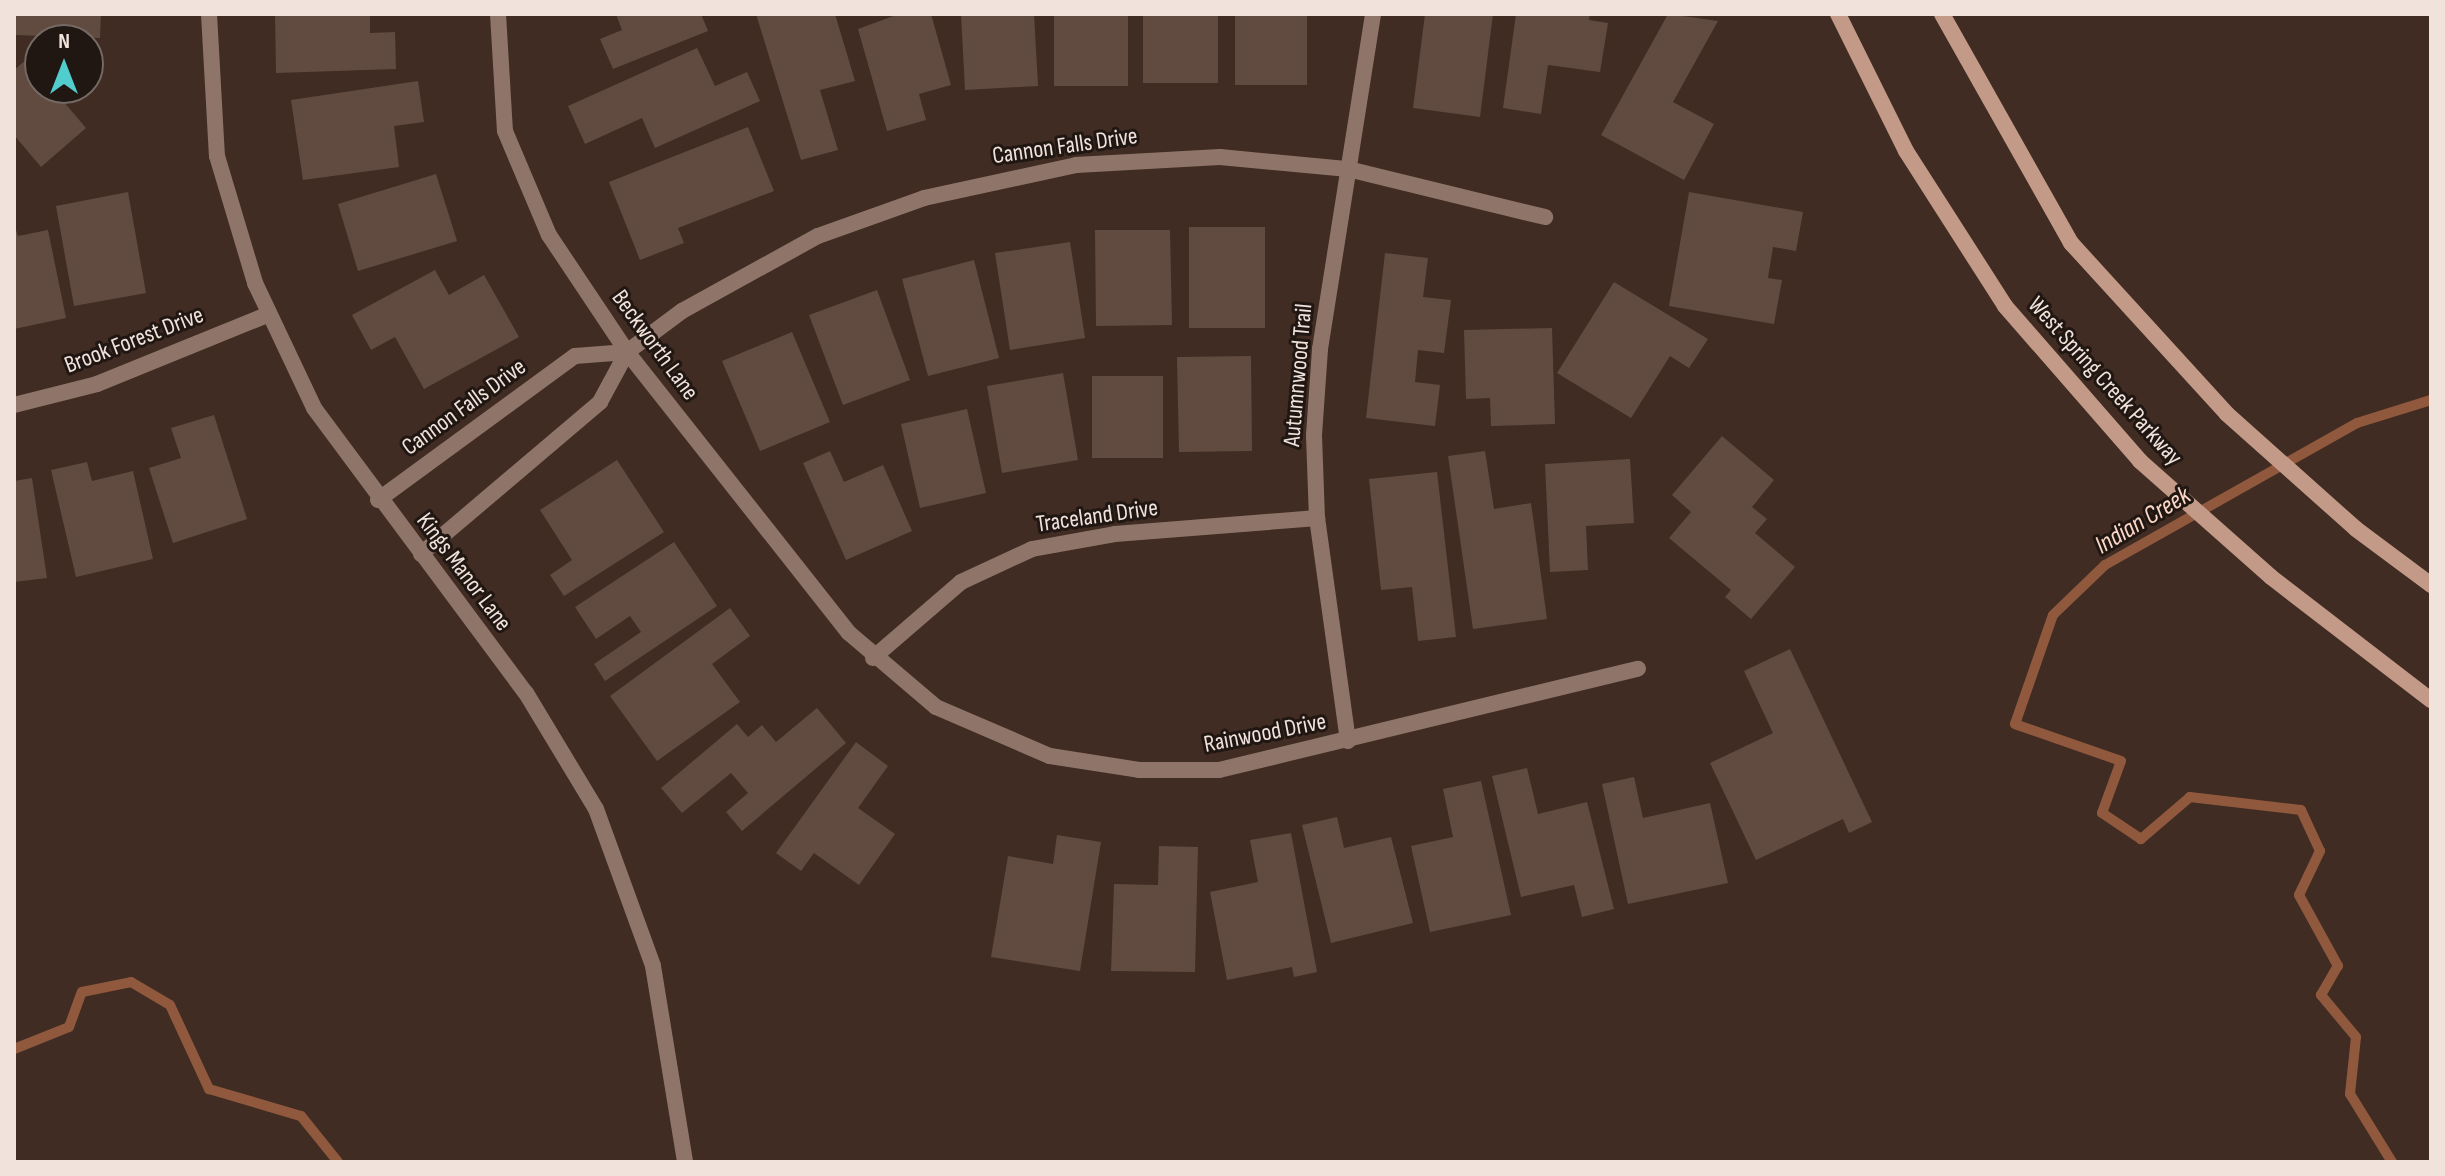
<!DOCTYPE html>
<html>
<head>
<meta charset="utf-8">
<style>
  body { margin:0 }
  #map { position:relative; width:2445px; height:1176px; overflow:hidden; background:#402c22; font-family:"Sofia Sans Condensed",sans-serif }
  div>[style] { position:absolute }
  [style*='--x'] { left:calc(var(--x)*1px); top:calc(var(--y)*1px); width:calc(var(--w)*1px); rotate:calc(var(--a)*1deg) }
  .stream>* { height:10px; margin:-5px; padding:0 5px; transform-origin:5px; border-radius:5px; background:#90593e }
  .building>* { inset:0; background:#614b40 }
  .street>* { height:16px; margin:-8px; padding:0 8px; transform-origin:8px; border-radius:8px; background:#8f7569 }
  .secondary>* { height:16px; margin:-8px; padding:0 8px; transform-origin:8px; border-radius:8px; background:#c39a87 }
  span { translate:-50% -50%; white-space:nowrap; text-align:center; line-height:1.15; -webkit-text-stroke:6px #201713; paint-order:stroke }
  .street-label { font-size:24px; color:#f1e3dc }
  .water-label { font-size:26px; color:#fcd8c8; font-style:italic }
  .frame { position:absolute; inset:0; border:16px solid #f1e3dc; pointer-events:none }
  .north { position:absolute; left:24px; top:24px; width:80px; height:80px; box-sizing:border-box; background:#201713; border:2px solid #746963; border-radius:50%; rotate:0deg; font-size:22px; font-weight:700; line-height:32px; text-align:center; color:#f1e3dc }
  .north::after { content:''; display:block; margin:auto; width:28px; height:36px; background:#52cdce; clip-path:polygon(50% 0,100% 100%,50% 72%,0 100%) }
</style>
</head>
<body>
<div id="map">
  <div class="stream">
    <i style="--x:14;--y:1049;--w:59;--a:-21.8"></i>
    <i style="--x:69;--y:1027;--w:37;--a:-70"></i>
    <i style="--x:82;--y:992;--w:50;--a:-11.5"></i>
    <i style="--x:131;--y:982;--w:45;--a:30.5"></i>
    <i style="--x:170;--y:1005;--w:93;--a:65.1"></i>
    <i style="--x:209;--y:1089;--w:96;--a:16.4"></i>
    <i style="--x:301;--y:1116;--w:59;--a:51.2"></i>
    <i style="--x:2392;--y:1162;--w:80;--a:-121.7"></i>
    <i style="--x:2350;--y:1094;--w:57;--a:-84"></i>
    <i style="--x:2356;--y:1037;--w:55;--a:-129.8"></i>
    <i style="--x:2321;--y:995;--w:34;--a:-60"></i>
    <i style="--x:2338;--y:966;--w:81;--a:-118.8"></i>
    <i style="--x:2299;--y:895;--w:49;--a:-64.5"></i>
    <i style="--x:2320;--y:851;--w:45;--a:-114.9"></i>
    <i style="--x:2301;--y:810;--w:112;--a:-173.3"></i>
    <i style="--x:2190;--y:797;--w:65;--a:139.4"></i>
    <i style="--x:2141;--y:839;--w:47;--a:-146.3"></i>
    <i style="--x:2102;--y:813;--w:55;--a:-69.9"></i>
    <i style="--x:2121;--y:761;--w:112;--a:-160.8"></i>
    <i style="--x:2015;--y:724;--w:115;--a:-70.8"></i>
    <i style="--x:2053;--y:615;--w:72;--a:-43.9"></i>
    <i style="--x:2105;--y:565;--w:289;--a:-29.4"></i>
    <i style="--x:2357;--y:423;--w:77;--a:-17.3"></i>
  </div>
  <div class="building">
    <i style="clip-path:polygon(14px 14px,101px 14px,100px 38px,14px 35px)"></i>
    <i style="clip-path:polygon(275px 14px,370px 14px,370px 33px,395px 32px,396px 69px,276px 73px)"></i>
    <i style="clip-path:polygon(616px 14px,701px 14px,708px 31px,613px 69px,600px 39px,622px 30px)"></i>
    <i style="clip-path:polygon(756px 14px,835px 14px,855px 81px,820px 90px,838px 150px,801px 160px)"></i>
    <i style="clip-path:polygon(899px 14px,931px 14px,951px 85px,919px 94px,926px 120px,887px 131px,858px 29px)"></i>
    <i style="clip-path:polygon(961px 14px,1034px 14px,1038px 86px,965px 90px)"></i>
    <i style="clip-path:polygon(1054px 14px,1128px 14px,1128px 86px,1054px 86px)"></i>
    <i style="clip-path:polygon(1143px 14px,1218px 14px,1218px 83px,1143px 83px)"></i>
    <i style="clip-path:polygon(1235px 14px,1307px 14px,1307px 85px,1235px 85px)"></i>
    <i style="clip-path:polygon(1425px 14px,1493px 14px,1480px 117px,1413px 108px)"></i>
    <i style="clip-path:polygon(1516px 14px,1590px 14px,1589px 20px,1608px 23px,1600px 72px,1548px 65px,1541px 114px,1503px 108px)"></i>
    <i style="clip-path:polygon(1668px 14px,1718px 21px,1673px 102px,1714px 124px,1684px 180px,1601px 135px)"></i>
    <i style="clip-path:polygon(697px 48px,715px 86px,747px 72px,760px 101px,655px 148px,642px 118px,585px 144px,568px 106px)"></i>
    <i style="clip-path:polygon(27px 59px,40px 74px,40px 88px,52px 88px,86px 128px,41px 167px,14px 135px,14px 70px)"></i>
    <i style="clip-path:polygon(418px 81px,424px 122px,394px 126px,399px 167px,303px 180px,291px 100px)"></i>
    <i style="clip-path:polygon(748px 127px,774px 191px,678px 228px,684px 243px,640px 260px,609px 182px)"></i>
    <i style="clip-path:polygon(436px 174px,457px 241px,358px 271px,338px 204px)"></i>
    <i style="clip-path:polygon(128px 192px,146px 293px,74px 306px,56px 206px)"></i>
    <i style="clip-path:polygon(1689px 192px,1803px 212px,1796px 251px,1773px 247px,1768px 278px,1782px 280px,1774px 324px,1669px 306px)"></i>
    <i style="clip-path:polygon(14px 224px,18px 236px,48px 230px,66px 318px,14px 329px)"></i>
    <i style="clip-path:polygon(1189px 227px,1265px 227px,1265px 328px,1189px 328px)"></i>
    <i style="clip-path:polygon(1095px 230px,1170px 230px,1172px 325px,1096px 326px)"></i>
    <i style="clip-path:polygon(1070px 242px,1085px 338px,1010px 350px,995px 253px)"></i>
    <i style="clip-path:polygon(1385px 253px,1428px 258px,1423px 297px,1451px 300px,1444px 353px,1418px 350px,1415px 382px,1440px 385px,1435px 426px,1366px 418px)"></i>
    <i style="clip-path:polygon(974px 260px,999px 358px,928px 376px,902px 279px)"></i>
    <i style="clip-path:polygon(435px 270px,449px 295px,484px 275px,519px 337px,424px 389px,395px 337px,371px 350px,352px 315px)"></i>
    <i style="clip-path:polygon(1614px 282px,1708px 339px,1689px 368px,1670px 356px,1631px 418px,1557px 373px)"></i>
    <i style="clip-path:polygon(877px 290px,910px 380px,843px 405px,809px 315px)"></i>
    <i style="clip-path:polygon(1552px 328px,1555px 424px,1491px 426px,1490px 398px,1466px 399px,1464px 330px)"></i>
    <i style="clip-path:polygon(792px 332px,830px 422px,760px 451px,722px 361px)"></i>
    <i style="clip-path:polygon(1251px 356px,1252px 451px,1179px 452px,1177px 357px)"></i>
    <i style="clip-path:polygon(1063px 373px,1078px 460px,1002px 473px,987px 386px)"></i>
    <i style="clip-path:polygon(1092px 376px,1163px 376px,1163px 458px,1092px 458px)"></i>
    <i style="clip-path:polygon(967px 409px,986px 493px,920px 508px,901px 424px)"></i>
    <i style="clip-path:polygon(214px 415px,247px 519px,173px 543px,149px 468px,181px 458px,171px 428px)"></i>
    <i style="clip-path:polygon(1722px 436px,1774px 480px,1752px 507px,1767px 519px,1755px 533px,1795px 567px,1751px 619px,1725px 597px,1731px 590px,1669px 538px,1691px 512px,1672px 495px)"></i>
    <i style="clip-path:polygon(830px 451px,844px 482px,883px 465px,912px 531px,846px 560px,803px 463px)"></i>
    <i style="clip-path:polygon(1485px 451px,1494px 509px,1531px 503px,1547px 619px,1473px 629px,1448px 456px)"></i>
    <i style="clip-path:polygon(1630px 459px,1634px 523px,1586px 526px,1588px 570px,1550px 572px,1545px 464px)"></i>
    <i style="clip-path:polygon(617px 460px,664px 532px,564px 596px,550px 575px,572px 560px,540px 510px)"></i>
    <i style="clip-path:polygon(87px 462px,92px 481px,133px 471px,153px 559px,76px 577px,51px 470px)"></i>
    <i style="clip-path:polygon(1437px 472px,1456px 637px,1418px 641px,1412px 587px,1381px 590px,1369px 479px)"></i>
    <i style="clip-path:polygon(32px 478px,47px 578px,14px 582px,14px 481px)"></i>
    <i style="clip-path:polygon(674px 542px,717px 606px,605px 681px,594px 664px,641px 632px,630px 616px,596px 639px,575px 607px)"></i>
    <i style="clip-path:polygon(730px 608px,750px 636px,712px 664px,740px 702px,657px 761px,610px 696px)"></i>
    <i style="clip-path:polygon(1790px 649px,1872px 822px,1849px 833px,1843px 819px,1756px 860px,1710px 763px,1773px 733px,1744px 671px)"></i>
    <i style="clip-path:polygon(817px 708px,846px 743px,742px 831px,726px 812px,748px 793px,731px 773px,682px 813px,661px 788px,737px 724px,748px 737px,762px 725px,776px 742px)"></i>
    <i style="clip-path:polygon(856px 742px,888px 766px,858px 808px,895px 834px,859px 885px,814px 853px,801px 871px,776px 853px)"></i>
    <i style="clip-path:polygon(1527px 768px,1538px 814px,1587px 802px,1614px 909px,1582px 917px,1574px 885px,1521px 897px,1492px 776px)"></i>
    <i style="clip-path:polygon(1634px 777px,1643px 818px,1710px 803px,1728px 883px,1628px 904px,1602px 784px)"></i>
    <i style="clip-path:polygon(1481px 781px,1511px 915px,1430px 932px,1411px 846px,1453px 837px,1443px 789px)"></i>
    <i style="clip-path:polygon(1337px 817px,1344px 848px,1391px 837px,1413px 923px,1331px 943px,1302px 825px)"></i>
    <i style="clip-path:polygon(1291px 833px,1317px 972px,1294px 977px,1292px 967px,1227px 980px,1210px 892px,1258px 882px,1250px 840px)"></i>
    <i style="clip-path:polygon(1057px 835px,1101px 842px,1080px 971px,991px 957px,1008px 856px,1053px 864px)"></i>
    <i style="clip-path:polygon(1159px 846px,1198px 847px,1195px 972px,1111px 971px,1114px 884px,1158px 885px)"></i>
  </div>
  <div class="street">
    <i style="--x:209;--y:14;--w:142;--a:86.8"></i>
    <i style="--x:217;--y:156;--w:133;--a:73.3"></i>
    <i style="--x:255;--y:283;--w:138;--a:64.7"></i>
    <i style="--x:314;--y:408;--w:355;--a:53.4"></i>
    <i style="--x:526;--y:693;--w:135;--a:58.9"></i>
    <i style="--x:596;--y:809;--w:167;--a:70"></i>
    <i style="--x:653;--y:966;--w:199;--a:80.7"></i>
    <i style="--x:498;--y:14;--w:117;--a:86.6"></i>
    <i style="--x:505;--y:131;--w:113;--a:67.1"></i>
    <i style="--x:549;--y:235;--w:141;--a:56.3"></i>
    <i style="--x:627;--y:352;--w:358;--a:51.7"></i>
    <i style="--x:849;--y:633;--w:114;--a:40.4"></i>
    <i style="--x:936;--y:707;--w:124;--a:23.3"></i>
    <i style="--x:1050;--y:756;--w:90;--a:8.9"></i>
    <i style="--x:1139;--y:770;--w:80;--a:0"></i>
    <i style="--x:1219;--y:770;--w:431;--a:-13.6"></i>
    <i style="--x:14;--y:405;--w:86;--a:-14.2"></i>
    <i style="--x:97;--y:384;--w:186;--a:-22.1"></i>
    <i style="--x:378;--y:500;--w:244;--a:-36.2"></i>
    <i style="--x:575;--y:356;--w:52;--a:-4.4"></i>
    <i style="--x:421;--y:554;--w:235;--a:-40.3"></i>
    <i style="--x:600;--y:402;--w:57;--a:-61.6"></i>
    <i style="--x:627;--y:352;--w:69;--a:-36.7"></i>
    <i style="--x:682;--y:311;--w:155;--a:-28.9"></i>
    <i style="--x:818;--y:236;--w:113;--a:-19.7"></i>
    <i style="--x:924;--y:198;--w:156;--a:-12.2"></i>
    <i style="--x:1076;--y:165;--w:144;--a:-3.2"></i>
    <i style="--x:1220;--y:157;--w:129;--a:5.4"></i>
    <i style="--x:1348;--y:169;--w:203;--a:13.7"></i>
    <i style="--x:873;--y:658;--w:116;--a:-40.8"></i>
    <i style="--x:961;--y:582;--w:78;--a:-24.9"></i>
    <i style="--x:1032;--y:549;--w:84;--a:-10.2"></i>
    <i style="--x:1115;--y:534;--w:203;--a:-4.5"></i>
    <i style="--x:1348;--y:741;--w:225;--a:-97.9"></i>
    <i style="--x:1317;--y:518;--w:83;--a:-92.1"></i>
    <i style="--x:1314;--y:435;--w:86;--a:-86"></i>
    <i style="--x:1320;--y:349;--w:339;--a:-81"></i>
  </div>
  <div class="secondary">
    <i style="--x:1838;--y:14;--w:153;--a:63.6"></i>
    <i style="--x:1906;--y:151;--w:184;--a:57.4"></i>
    <i style="--x:2005;--y:306;--w:206;--a:48.9"></i>
    <i style="--x:2140;--y:461;--w:175;--a:41.5"></i>
    <i style="--x:2271;--y:577;--w:202;--a:37.6"></i>
    <i style="--x:1942;--y:14;--w:263;--a:60.6"></i>
    <i style="--x:2071;--y:243;--w:231;--a:47.6"></i>
    <i style="--x:2227;--y:414;--w:173;--a:41.7"></i>
    <i style="--x:2356;--y:529;--w:94;--a:36.7"></i>
  </div>
  <div class="street-label">
    <span style="left:1065px;top:146px;rotate:-8deg">Cannon Falls Drive</span>
    <span style="left:134px;top:340px;rotate:-21deg">Brook Forest Drive</span>
    <span style="left:655px;top:345px;rotate:54deg">Beckworth Lane</span>
    <span style="left:1298px;top:375px;rotate:-85deg">Autumnwood Trail</span>
    <span style="left:2105px;top:381px;rotate:48deg">West Spring Creek Parkway</span>
    <span style="left:464px;top:407px;rotate:-36deg">Cannon Falls Drive</span>
    <span style="left:1097px;top:516px;rotate:-8deg">Traceland Drive</span>
    <span style="left:464px;top:572px;rotate:53deg">Kings Manor Lane</span>
    <span style="left:1265px;top:733px;rotate:-11deg">Rainwood Drive</span>
  </div>
  <div class="water-label">
    <span style="left:2143px;top:521px;rotate:-31deg">Indian Creek</span>
  </div>
  <div class="frame"></div>
  <div class="north">N</div>
</div>
</body>
</html>
